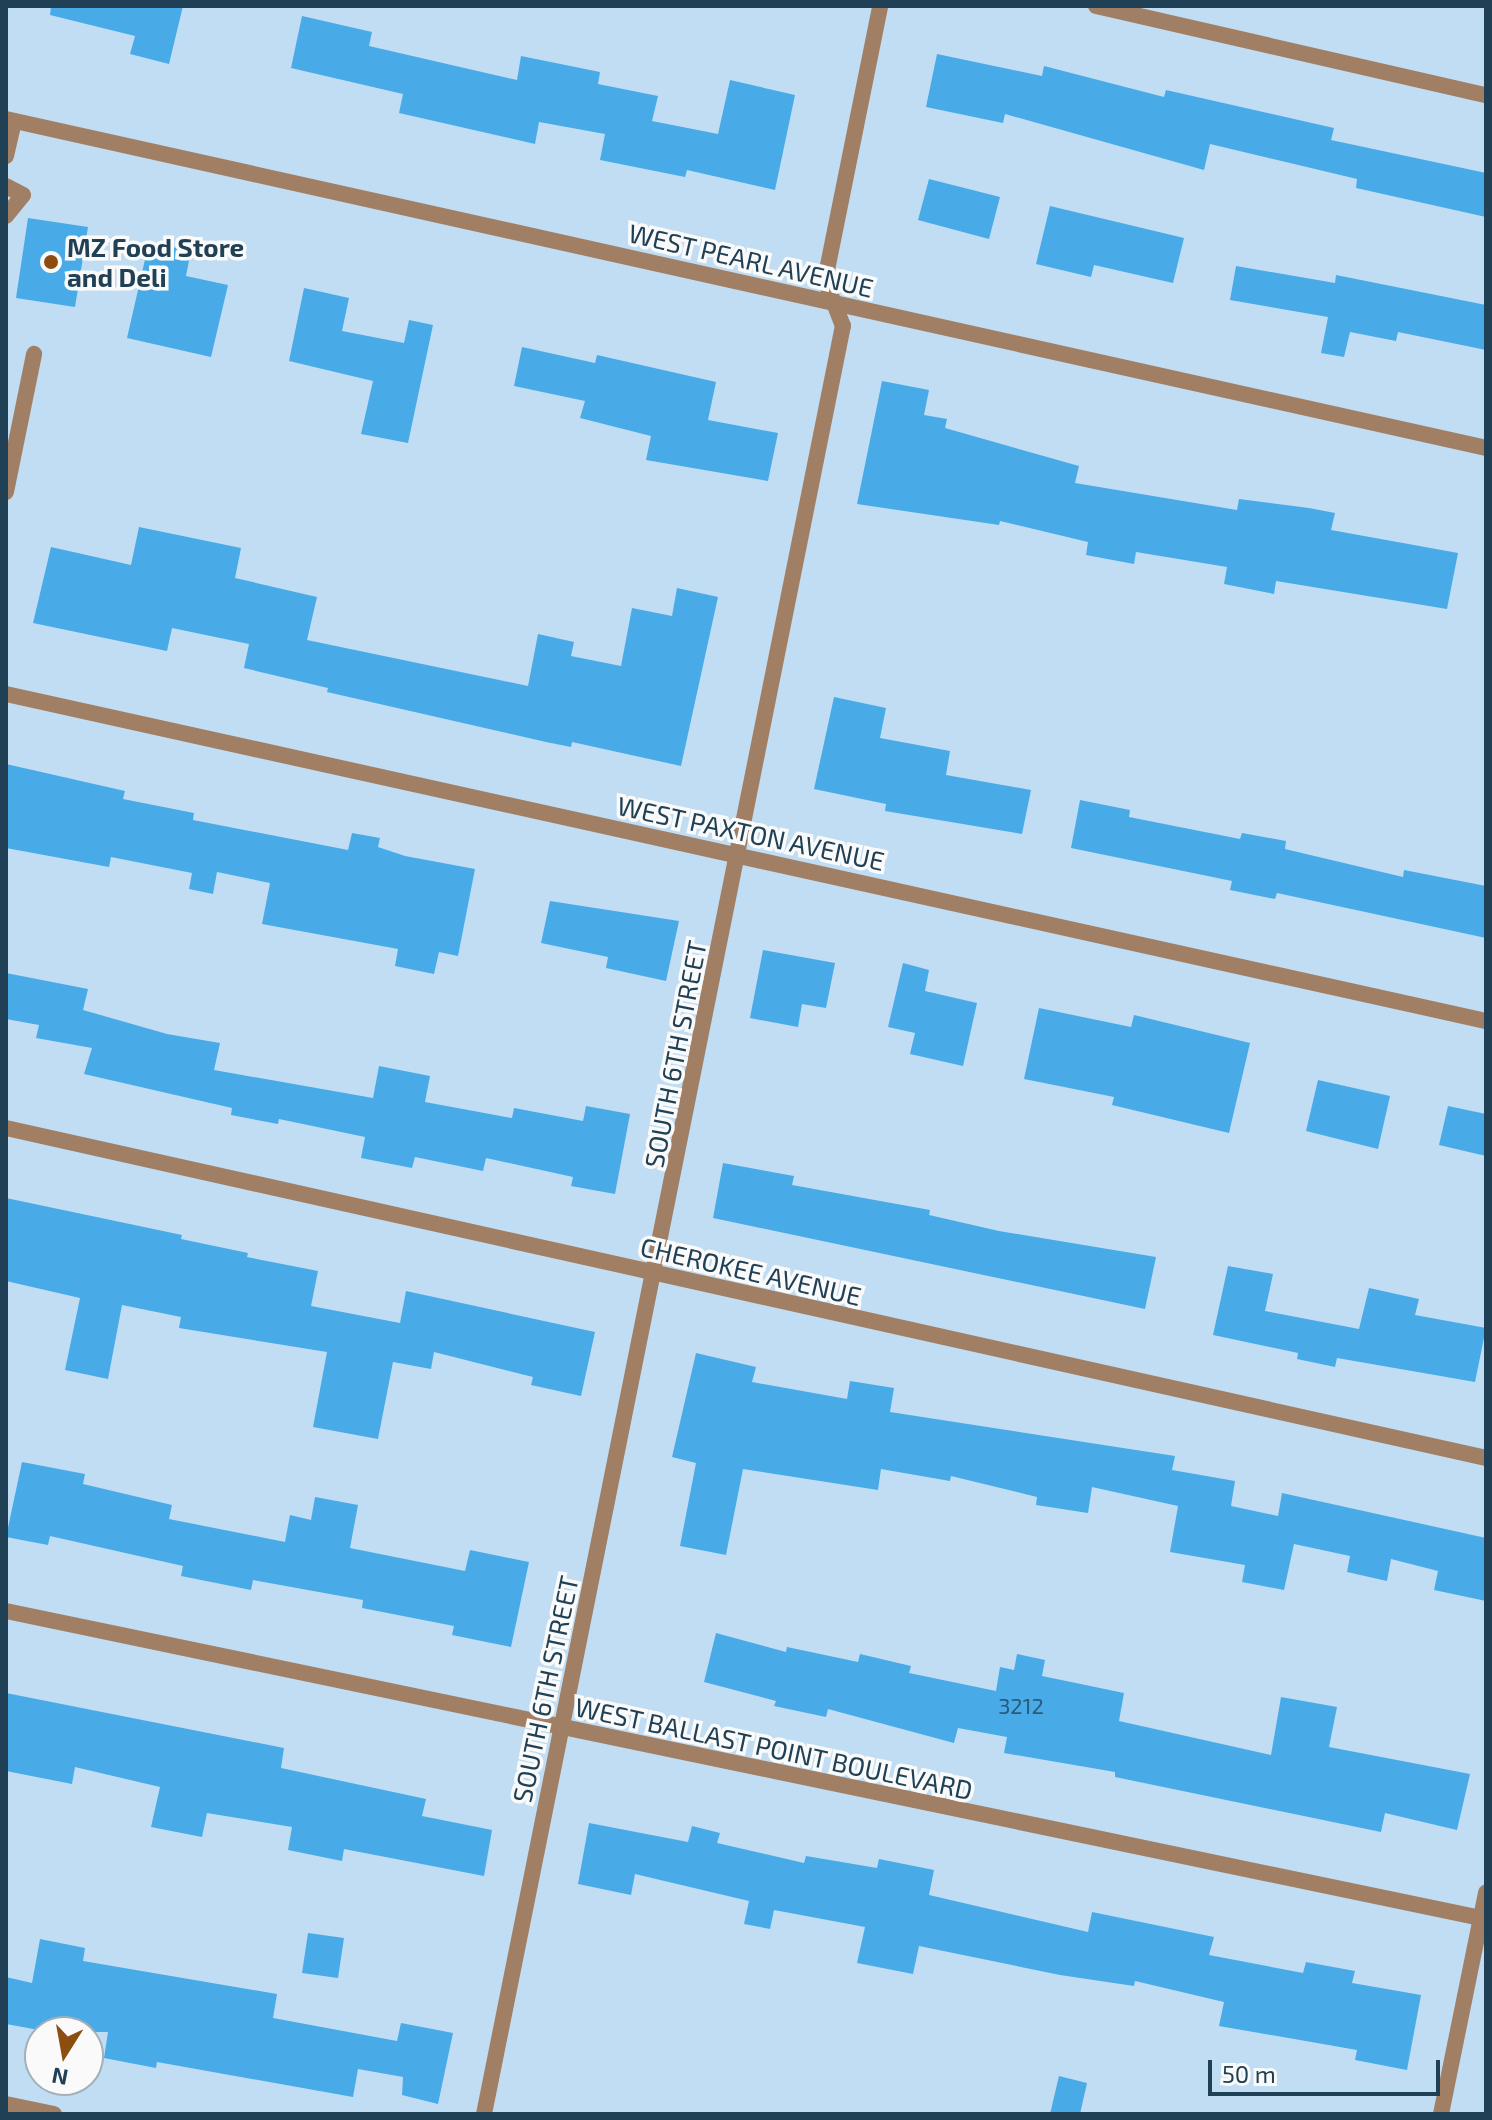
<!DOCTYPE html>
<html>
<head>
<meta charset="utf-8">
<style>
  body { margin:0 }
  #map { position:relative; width:1492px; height:2120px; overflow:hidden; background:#c0ddf3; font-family:"Exo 2",sans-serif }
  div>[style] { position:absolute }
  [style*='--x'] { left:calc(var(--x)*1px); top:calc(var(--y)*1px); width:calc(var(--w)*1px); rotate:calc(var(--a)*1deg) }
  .building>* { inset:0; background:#48abe8 }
  .service>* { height:16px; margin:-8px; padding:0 8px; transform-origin:8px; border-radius:8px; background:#a17f64 }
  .minor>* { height:16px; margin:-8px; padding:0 8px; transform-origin:8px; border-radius:8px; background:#a17f64 }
  .dots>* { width:22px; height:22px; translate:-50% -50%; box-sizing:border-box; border:4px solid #fafafa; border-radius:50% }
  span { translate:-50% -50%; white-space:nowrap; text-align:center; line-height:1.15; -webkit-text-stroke:7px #fafafa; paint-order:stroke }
  .number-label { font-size:22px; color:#2a5b7a }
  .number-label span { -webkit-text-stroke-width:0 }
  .poi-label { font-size:26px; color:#204055; font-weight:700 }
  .left { translate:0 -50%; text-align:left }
  .street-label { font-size:26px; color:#204055 }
  .frame { position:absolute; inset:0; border:8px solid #204055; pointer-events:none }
  .north { position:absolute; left:24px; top:2016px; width:80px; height:80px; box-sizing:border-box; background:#fafafa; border:2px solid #a3b0b8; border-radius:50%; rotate:191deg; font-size:22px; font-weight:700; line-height:32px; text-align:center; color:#204055 }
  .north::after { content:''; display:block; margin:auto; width:28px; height:36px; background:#8b4e0f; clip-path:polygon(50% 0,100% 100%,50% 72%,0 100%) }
  .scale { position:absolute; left:1208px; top:2060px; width:232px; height:36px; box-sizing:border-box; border:4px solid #204055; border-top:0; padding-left:10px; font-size:24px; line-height:28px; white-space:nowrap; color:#204055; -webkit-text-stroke:6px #fafafa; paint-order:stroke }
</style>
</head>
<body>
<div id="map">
  <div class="building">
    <i style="clip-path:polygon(51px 6px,183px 6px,169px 64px,130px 54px,135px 36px,50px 15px)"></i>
    <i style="clip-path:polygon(302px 16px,372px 32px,369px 46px,517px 80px,521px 56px,600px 72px,598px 84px,658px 96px,652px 121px,718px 134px,730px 80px,795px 95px,775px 190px,687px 170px,685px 177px,600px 160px,605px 134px,539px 122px,535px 144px,399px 113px,403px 94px,291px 68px)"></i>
    <i style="clip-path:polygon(937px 54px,1042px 76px,1044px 66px,1164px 97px,1166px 90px,1334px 128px,1331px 140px,1486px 173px,1486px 217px,1356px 188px,1357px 179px,1210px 144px,1204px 170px,1005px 114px,1003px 123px,926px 107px)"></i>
    <i style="clip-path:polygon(929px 179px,1000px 197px,989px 239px,918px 220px)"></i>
    <i style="clip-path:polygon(1050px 206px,1184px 238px,1173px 283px,1094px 265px,1091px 277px,1036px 264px)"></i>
    <i style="clip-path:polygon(28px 218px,88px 227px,75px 307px,16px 298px)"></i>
    <i style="clip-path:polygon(149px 242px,191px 251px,186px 276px,228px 285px,211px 357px,127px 338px)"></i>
    <i style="clip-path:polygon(1236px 266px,1335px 283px,1336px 275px,1486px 305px,1486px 350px,1398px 332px,1396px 341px,1350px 332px,1344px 357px,1321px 353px,1328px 317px,1230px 300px)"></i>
    <i style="clip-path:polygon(304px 288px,349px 298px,342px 331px,404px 343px,409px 320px,433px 325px,408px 443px,361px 434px,373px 381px,289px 361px)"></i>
    <i style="clip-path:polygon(522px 347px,595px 363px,597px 355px,716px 382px,708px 420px,778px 433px,768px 481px,646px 460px,651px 436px,580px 418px,585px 401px,514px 386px)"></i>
    <i style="clip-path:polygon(882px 381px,929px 390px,924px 415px,947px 419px,945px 428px,1079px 466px,1075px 483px,1237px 510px,1239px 499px,1309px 508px,1335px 513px,1331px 530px,1458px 553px,1447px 609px,1276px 581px,1274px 594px,1224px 584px,1227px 567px,1136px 552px,1134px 564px,1086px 555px,1088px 542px,1000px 521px,999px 525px,857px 504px)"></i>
    <i style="clip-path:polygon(139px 527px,241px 548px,235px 578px,317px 597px,307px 640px,528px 686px,538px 634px,574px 642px,571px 656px,621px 666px,632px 608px,672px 616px,677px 588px,718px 597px,681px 766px,572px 742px,571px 747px,546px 742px,327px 692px,328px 688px,244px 668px,249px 644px,172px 628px,167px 651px,33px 623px,51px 547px,131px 565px)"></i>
    <i style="clip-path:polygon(834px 697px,886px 708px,880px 738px,950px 751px,946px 775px,1031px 790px,1022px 834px,885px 811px,886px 804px,814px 789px)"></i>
    <i style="clip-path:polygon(6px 764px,125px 791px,123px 799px,194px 813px,193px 820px,348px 850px,352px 833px,380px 838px,378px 847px,405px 856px,475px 869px,458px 956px,439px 952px,434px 974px,395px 966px,398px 949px,262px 924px,270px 883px,217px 872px,213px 894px,189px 889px,192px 873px,111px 857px,109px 867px,6px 848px)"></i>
    <i style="clip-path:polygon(1080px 800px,1130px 810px,1129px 817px,1240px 839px,1242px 833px,1286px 841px,1285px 849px,1403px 877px,1404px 870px,1486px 886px,1486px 938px,1277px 893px,1275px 899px,1230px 890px,1232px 881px,1071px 848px)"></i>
    <i style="clip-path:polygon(550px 901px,679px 921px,666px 981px,606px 968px,608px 957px,541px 943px)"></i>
    <i style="clip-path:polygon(763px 950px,835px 963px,826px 1008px,802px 1004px,798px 1027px,750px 1018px)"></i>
    <i style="clip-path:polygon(903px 963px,929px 970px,925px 991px,977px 1003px,963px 1066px,910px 1054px,915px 1033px,888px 1027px)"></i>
    <i style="clip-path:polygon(6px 973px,88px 989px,83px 1010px,167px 1034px,220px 1043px,214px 1070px,373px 1098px,379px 1066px,430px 1076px,425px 1102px,512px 1118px,514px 1108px,583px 1121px,586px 1106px,630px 1114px,615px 1194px,571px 1186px,573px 1177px,486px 1158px,483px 1171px,415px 1157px,412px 1168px,361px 1158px,365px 1137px,279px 1119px,278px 1124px,231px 1115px,232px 1108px,84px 1074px,92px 1048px,36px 1038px,39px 1025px,6px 1019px)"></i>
    <i style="clip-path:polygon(1039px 1008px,1131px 1027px,1134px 1015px,1250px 1043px,1229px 1133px,1112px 1105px,1114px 1097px,1024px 1079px)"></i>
    <i style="clip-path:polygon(1318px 1080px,1390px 1096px,1378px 1149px,1306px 1131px)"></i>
    <i style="clip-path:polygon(1448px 1106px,1486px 1114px,1486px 1156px,1439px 1145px)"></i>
    <i style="clip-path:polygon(723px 1163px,794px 1176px,792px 1185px,930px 1210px,929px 1215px,999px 1231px,1156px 1257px,1145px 1309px,713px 1218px)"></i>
    <i style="clip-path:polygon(6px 1198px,182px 1235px,181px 1239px,248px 1253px,247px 1257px,318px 1271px,311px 1306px,400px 1323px,406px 1291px,595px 1332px,581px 1396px,531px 1385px,533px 1377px,434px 1352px,431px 1369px,393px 1362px,378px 1439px,313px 1427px,327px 1352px,179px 1328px,181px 1317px,122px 1305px,108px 1379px,65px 1370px,80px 1298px,6px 1281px)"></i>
    <i style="clip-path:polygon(1228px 1266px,1273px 1274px,1265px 1311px,1359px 1329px,1369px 1288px,1419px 1299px,1415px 1315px,1486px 1328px,1475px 1382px,1337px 1358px,1335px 1367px,1297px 1359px,1298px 1353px,1213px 1335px)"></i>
    <i style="clip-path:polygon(696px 1353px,756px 1367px,752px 1382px,847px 1399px,850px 1381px,894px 1388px,890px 1412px,1175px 1456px,1172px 1470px,1235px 1481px,1231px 1506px,1278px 1516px,1282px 1493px,1486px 1538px,1486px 1601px,1434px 1590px,1438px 1571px,1391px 1559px,1387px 1581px,1347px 1572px,1350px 1556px,1294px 1544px,1284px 1590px,1242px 1582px,1245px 1565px,1170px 1552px,1178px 1506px,1092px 1487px,1088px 1513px,1036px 1505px,1037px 1497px,951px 1476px,950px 1481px,881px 1469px,878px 1490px,743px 1469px,726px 1555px,680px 1546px,696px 1463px,672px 1457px)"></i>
    <i style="clip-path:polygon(22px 1462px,85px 1474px,83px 1484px,172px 1505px,169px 1519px,285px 1542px,290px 1515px,311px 1520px,315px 1497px,358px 1505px,350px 1548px,465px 1571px,470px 1550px,529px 1562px,511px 1647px,452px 1635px,454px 1626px,362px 1608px,363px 1600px,253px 1580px,251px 1590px,181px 1576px,183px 1566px,50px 1536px,48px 1545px,6px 1537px)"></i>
    <i style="clip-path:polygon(716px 1633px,786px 1652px,787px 1647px,858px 1662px,860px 1654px,911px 1666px,909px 1673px,996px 1691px,1000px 1667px,1014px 1670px,1017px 1654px,1045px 1660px,1042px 1676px,1124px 1693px,1119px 1721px,1271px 1755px,1281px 1697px,1337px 1707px,1329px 1747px,1470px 1774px,1457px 1830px,1385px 1813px,1381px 1832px,1115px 1777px,1115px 1772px,1004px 1753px,1007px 1737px,958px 1728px,954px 1743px,828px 1709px,826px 1717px,774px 1706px,776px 1701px,704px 1682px)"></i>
    <i style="clip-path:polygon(6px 1693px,284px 1748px,281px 1768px,426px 1799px,422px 1816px,492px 1830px,484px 1876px,344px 1849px,342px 1861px,288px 1850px,292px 1827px,207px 1813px,202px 1837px,151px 1827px,160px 1787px,75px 1767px,72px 1784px,6px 1771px)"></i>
    <i style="clip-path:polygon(589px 1823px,688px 1842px,692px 1826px,720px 1833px,717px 1843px,804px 1863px,806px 1856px,877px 1868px,879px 1859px,934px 1870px,929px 1895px,998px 1911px,1088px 1932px,1092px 1912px,1214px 1937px,1209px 1955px,1303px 1973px,1306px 1962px,1355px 1971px,1352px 1983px,1421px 1995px,1407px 2070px,1355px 2060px,1357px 2050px,1219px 2026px,1224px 2002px,1135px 1981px,1134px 1986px,1060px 1975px,919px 1946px,913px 1974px,857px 1963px,865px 1927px,774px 1910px,770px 1929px,744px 1924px,749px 1901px,635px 1874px,631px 1895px,578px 1884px)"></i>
    <i style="clip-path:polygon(308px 1933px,344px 1938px,338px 1978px,302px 1973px)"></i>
    <i style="clip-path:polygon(40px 1939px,85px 1948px,83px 1961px,277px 1994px,273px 2018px,397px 2041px,401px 2023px,453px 2033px,438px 2104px,402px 2095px,403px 2077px,358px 2069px,353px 2097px,157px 2062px,156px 2068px,104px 2058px,108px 2032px,50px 2032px,6px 2024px,6px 1977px,32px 1983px)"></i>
    <i style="clip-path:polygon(1059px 2076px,1087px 2083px,1080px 2114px,1050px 2114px)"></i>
  </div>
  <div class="service">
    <i style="--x:6;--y:156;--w:36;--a:-77"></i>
    <i style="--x:6;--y:186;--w:19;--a:28"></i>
    <i style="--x:23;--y:195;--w:27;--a:129"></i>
    <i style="--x:6;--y:492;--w:141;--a:-78.5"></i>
  </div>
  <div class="minor">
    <i style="--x:1096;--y:6;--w:400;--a:12.9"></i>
    <i style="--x:6;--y:119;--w:1516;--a:12.53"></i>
    <i style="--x:6;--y:694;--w:1516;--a:12.46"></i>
    <i style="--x:6;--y:1128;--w:1516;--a:12.57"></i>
    <i style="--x:6;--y:1611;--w:1512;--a:11.76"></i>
    <i style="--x:6;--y:2104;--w:49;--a:11.8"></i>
    <i style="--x:484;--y:2114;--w:1824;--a:-78.65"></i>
    <i style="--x:843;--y:326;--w:49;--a:-111.4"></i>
    <i style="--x:825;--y:280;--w:279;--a:-78.6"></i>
    <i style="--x:1441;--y:2114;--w:226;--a:-78.5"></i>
  </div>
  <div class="dots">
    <i style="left:51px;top:262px;background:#8b4e0f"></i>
  </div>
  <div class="number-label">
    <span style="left:1021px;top:1706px">3212</span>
  </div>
  <div class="poi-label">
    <span class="left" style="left:67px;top:262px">MZ Food Store<br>and Deli</span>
  </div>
  <div class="street-label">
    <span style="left:751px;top:260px;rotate:13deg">WEST PEARL AVENUE</span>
    <span style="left:751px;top:833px;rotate:12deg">WEST PAXTON AVENUE</span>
    <span style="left:675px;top:1054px;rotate:-79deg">SOUTH 6TH STREET</span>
    <span style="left:751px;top:1271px;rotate:13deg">CHEROKEE AVENUE</span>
    <span style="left:545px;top:1689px;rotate:-78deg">SOUTH 6TH STREET</span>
    <span style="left:774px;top:1748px;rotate:12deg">WEST BALLAST POINT BOULEVARD</span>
  </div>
  <div class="frame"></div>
  <div class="north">N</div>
  <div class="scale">50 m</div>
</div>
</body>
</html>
